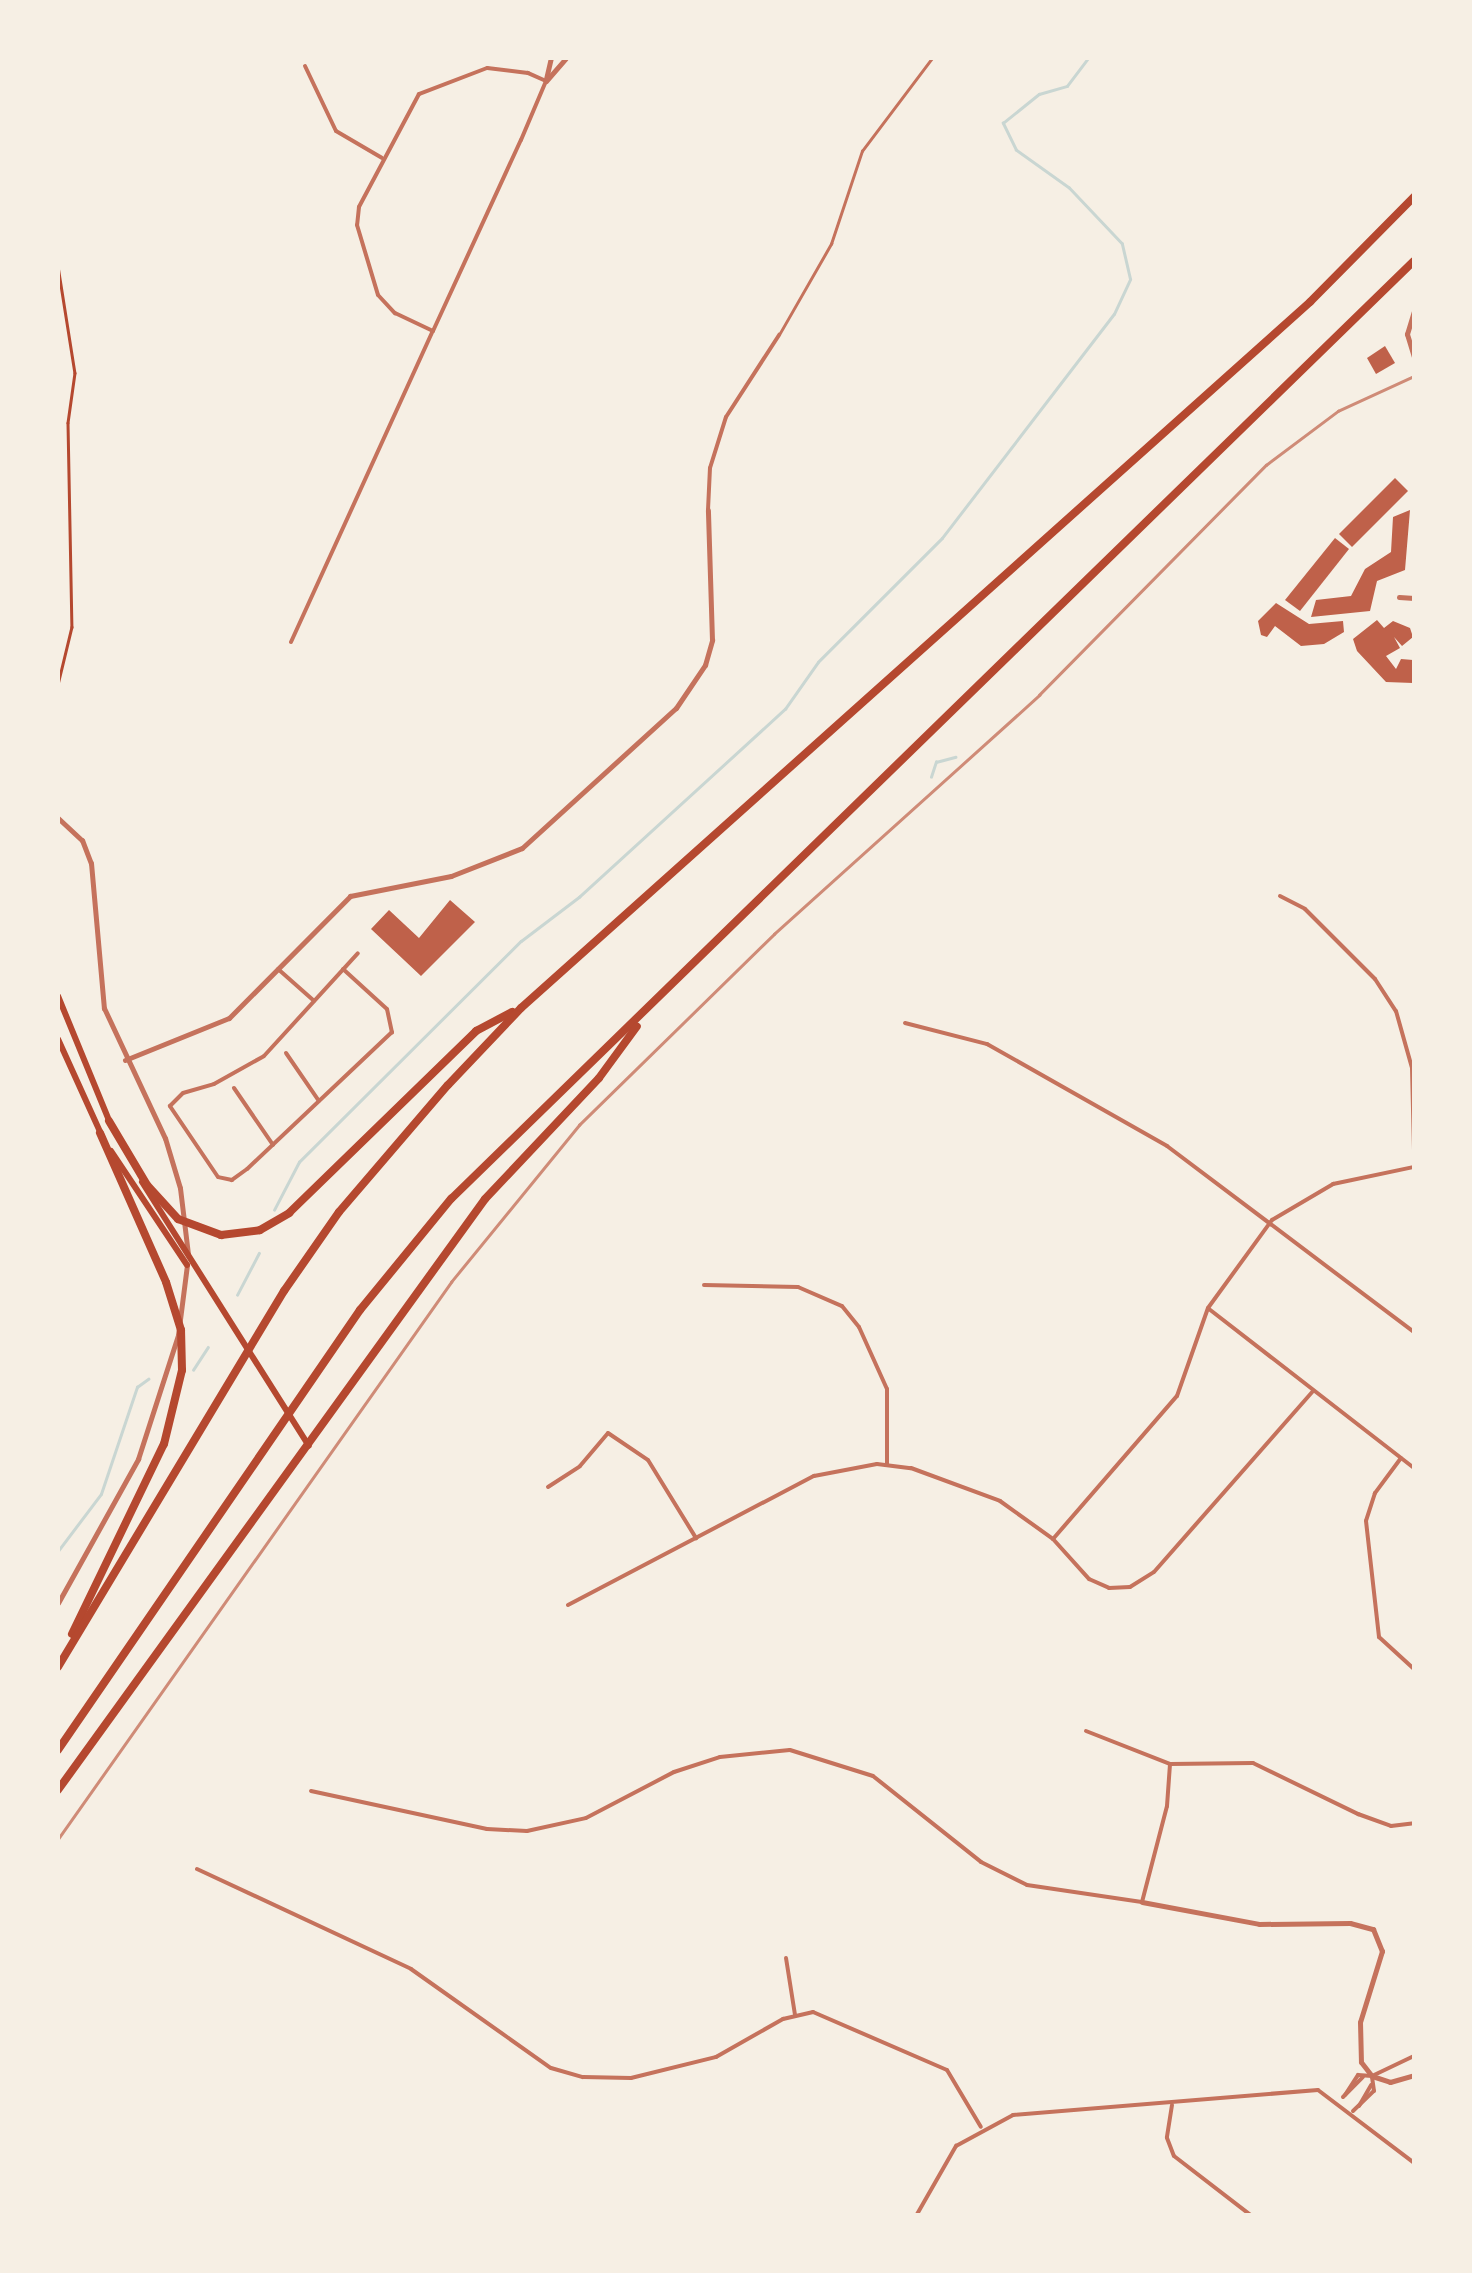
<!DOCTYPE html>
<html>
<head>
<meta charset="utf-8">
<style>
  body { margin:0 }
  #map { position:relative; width:1472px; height:2273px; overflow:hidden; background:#f6efe4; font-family:"Roboto Serif",serif }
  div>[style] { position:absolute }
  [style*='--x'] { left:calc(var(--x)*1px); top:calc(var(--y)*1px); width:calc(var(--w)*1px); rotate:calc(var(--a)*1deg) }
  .stream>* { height:2.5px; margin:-1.25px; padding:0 1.25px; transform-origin:1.25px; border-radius:1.25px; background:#c9d6d2 }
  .building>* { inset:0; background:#bf614a }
  .path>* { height:2.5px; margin:-1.25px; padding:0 1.25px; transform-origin:1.25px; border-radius:1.25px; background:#b5482f }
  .service>* { height:2.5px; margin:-1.25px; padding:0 1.25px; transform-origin:1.25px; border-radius:1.25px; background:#c5725c }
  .minor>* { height:4px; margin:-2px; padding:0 2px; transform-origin:2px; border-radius:2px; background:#c5725c }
  .tertiary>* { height:5px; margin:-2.5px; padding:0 2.5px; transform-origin:2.5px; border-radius:2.5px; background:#c5725c }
  .secondary>* { height:6px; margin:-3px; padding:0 3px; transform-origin:3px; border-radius:3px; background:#b5482f }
  .motorway>* { height:8px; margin:-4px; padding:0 4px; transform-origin:4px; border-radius:4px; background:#b5482f }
  .tram>* { height:2.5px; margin:-1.25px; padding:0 1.25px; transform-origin:1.25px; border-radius:1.25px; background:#cf8b77 }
  span { translate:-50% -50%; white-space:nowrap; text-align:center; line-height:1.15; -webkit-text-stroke:8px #f6efe4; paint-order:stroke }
  .frame { position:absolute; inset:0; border:60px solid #f6efe4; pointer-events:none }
</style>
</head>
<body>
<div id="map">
  <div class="stream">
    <i style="--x:931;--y:777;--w:16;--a:-72"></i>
    <i style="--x:936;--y:762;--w:20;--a:-15"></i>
    <i style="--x:274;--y:1210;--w:54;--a:-62.5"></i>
    <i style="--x:299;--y:1162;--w:313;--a:-44.9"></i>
    <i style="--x:521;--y:941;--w:73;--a:-37.2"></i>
    <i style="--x:579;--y:897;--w:279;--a:-42.4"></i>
    <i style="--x:785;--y:709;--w:57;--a:-54.9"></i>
    <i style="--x:818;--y:662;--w:175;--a:-45"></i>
    <i style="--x:942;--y:538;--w:282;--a:-52.5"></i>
    <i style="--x:1114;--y:314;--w:38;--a:-65"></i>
    <i style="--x:1130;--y:279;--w:36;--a:-103"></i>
    <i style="--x:1122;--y:244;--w:77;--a:-133.4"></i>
    <i style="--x:1069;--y:188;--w:65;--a:-144.4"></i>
    <i style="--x:1016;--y:150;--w:30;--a:-116"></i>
    <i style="--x:1003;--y:123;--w:46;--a:-38.9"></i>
    <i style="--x:1039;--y:94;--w:29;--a:-16"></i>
    <i style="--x:1067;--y:86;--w:35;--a:-53"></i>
    <i style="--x:237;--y:1295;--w:47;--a:-62.4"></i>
    <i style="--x:193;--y:1370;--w:27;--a:-57"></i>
    <i style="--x:58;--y:1551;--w:71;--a:-53"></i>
    <i style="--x:101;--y:1494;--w:113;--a:-71.4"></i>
    <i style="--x:137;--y:1387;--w:14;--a:-36"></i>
  </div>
  <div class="building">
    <i style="clip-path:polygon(1385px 346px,1395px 363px,1376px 374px,1367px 358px)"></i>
    <i style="clip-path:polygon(1395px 478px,1408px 491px,1352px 547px,1339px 534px)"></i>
    <i style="clip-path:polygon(1410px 510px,1405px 570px,1377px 581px,1370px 611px,1311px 617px,1316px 600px,1351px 596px,1365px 569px,1391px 552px,1393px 517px)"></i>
    <i style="clip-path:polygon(1335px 538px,1349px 549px,1300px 611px,1285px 600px)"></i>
    <i style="clip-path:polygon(1276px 603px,1309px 624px,1343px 621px,1344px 632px,1324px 644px,1301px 646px,1275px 626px,1267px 637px,1261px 635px,1258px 621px)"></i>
    <i style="clip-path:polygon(1377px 620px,1384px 628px,1393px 621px,1410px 628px,1413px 637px,1402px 646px,1394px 637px,1400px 648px,1386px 656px,1396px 669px,1401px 659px,1413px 660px,1413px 683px,1386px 682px,1357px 651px,1353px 639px)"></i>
    <i style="clip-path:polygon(450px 900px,475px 922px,421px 976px,371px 929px,389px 910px,419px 938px)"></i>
  </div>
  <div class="path">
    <i style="--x:58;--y:266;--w:108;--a:81"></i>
    <i style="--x:75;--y:373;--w:50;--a:98"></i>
    <i style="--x:68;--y:423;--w:204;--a:88.9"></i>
    <i style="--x:72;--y:627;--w:60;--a:103.6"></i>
  </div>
  <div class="service">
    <i style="--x:780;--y:333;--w:103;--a:-60.2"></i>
    <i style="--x:831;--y:244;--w:98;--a:-71.6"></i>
    <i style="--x:862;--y:151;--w:116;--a:-53"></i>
  </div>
  <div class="minor">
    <i style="--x:305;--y:66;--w:72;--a:64.5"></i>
    <i style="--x:336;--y:131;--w:53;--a:30.4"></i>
    <i style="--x:708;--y:510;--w:42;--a:-87.3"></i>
    <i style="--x:710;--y:468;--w:53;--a:-72.6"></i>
    <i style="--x:726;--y:417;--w:98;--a:-57.1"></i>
    <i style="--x:291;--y:642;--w:342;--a:-65.5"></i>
    <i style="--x:433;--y:331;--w:210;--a:-65.3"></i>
    <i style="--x:521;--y:140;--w:64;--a:-67"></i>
    <i style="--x:546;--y:81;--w:20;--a:-156"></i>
    <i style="--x:528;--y:73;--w:41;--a:-173"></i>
    <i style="--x:487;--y:68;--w:73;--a:159.1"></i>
    <i style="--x:419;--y:94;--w:128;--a:118"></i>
    <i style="--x:359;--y:207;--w:18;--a:96"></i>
    <i style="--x:357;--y:225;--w:73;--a:73.3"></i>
    <i style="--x:378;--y:295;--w:25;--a:47"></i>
    <i style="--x:395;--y:313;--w:42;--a:25.3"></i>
    <i style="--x:1280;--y:896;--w:28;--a:27"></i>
    <i style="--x:1305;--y:909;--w:99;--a:45"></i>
    <i style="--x:1375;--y:979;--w:38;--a:57"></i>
    <i style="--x:1396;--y:1011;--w:59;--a:74.3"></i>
    <i style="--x:1412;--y:1068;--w:84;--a:88.6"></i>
    <i style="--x:278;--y:969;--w:48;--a:41.6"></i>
    <i style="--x:343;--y:969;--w:59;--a:42.3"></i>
    <i style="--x:387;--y:1009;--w:24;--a:78"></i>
    <i style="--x:392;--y:1032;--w:199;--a:136.6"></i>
    <i style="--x:247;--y:1169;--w:19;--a:144"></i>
    <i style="--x:232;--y:1180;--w:14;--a:-168"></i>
    <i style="--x:218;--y:1177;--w:86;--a:-124.1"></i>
    <i style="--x:170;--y:1106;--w:18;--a:-45"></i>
    <i style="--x:183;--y:1093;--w:32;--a:-16"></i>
    <i style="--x:214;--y:1084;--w:57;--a:-29.2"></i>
    <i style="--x:264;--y:1056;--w:139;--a:-47.6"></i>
    <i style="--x:905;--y:1023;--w:85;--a:14.4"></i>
    <i style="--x:987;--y:1044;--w:207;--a:29.5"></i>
    <i style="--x:1167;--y:1146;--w:309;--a:37"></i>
    <i style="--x:286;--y:1053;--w:58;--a:55.5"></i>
    <i style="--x:234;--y:1088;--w:69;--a:55.6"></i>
    <i style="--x:704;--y:1285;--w:94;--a:1.2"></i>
    <i style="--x:798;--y:1287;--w:48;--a:23.4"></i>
    <i style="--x:842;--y:1306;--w:27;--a:51"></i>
    <i style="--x:859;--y:1327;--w:68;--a:65.7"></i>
    <i style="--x:887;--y:1389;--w:75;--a:90"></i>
    <i style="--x:1209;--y:1309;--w:259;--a:37.8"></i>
    <i style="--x:1401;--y:1458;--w:44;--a:126.6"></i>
    <i style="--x:1375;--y:1493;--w:29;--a:108"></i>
    <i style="--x:1366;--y:1521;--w:117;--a:83.6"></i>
    <i style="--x:1379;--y:1637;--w:47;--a:42.4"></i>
    <i style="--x:548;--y:1487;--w:38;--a:-33"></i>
    <i style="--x:580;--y:1466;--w:43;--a:-49.7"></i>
    <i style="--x:608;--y:1433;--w:48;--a:34"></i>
    <i style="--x:648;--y:1460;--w:92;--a:58.4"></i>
    <i style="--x:1053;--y:1539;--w:189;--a:-49.1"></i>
    <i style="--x:1177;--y:1396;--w:93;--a:-70.6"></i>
    <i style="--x:1208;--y:1308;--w:109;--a:-54"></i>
    <i style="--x:1272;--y:1220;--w:71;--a:-30.5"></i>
    <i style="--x:1333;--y:1184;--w:83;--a:-11.9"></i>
    <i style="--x:568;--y:1605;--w:278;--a:-27.7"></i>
    <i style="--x:814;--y:1476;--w:64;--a:-10.8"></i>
    <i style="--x:877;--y:1464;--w:34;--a:7"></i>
    <i style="--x:911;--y:1468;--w:95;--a:20.3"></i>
    <i style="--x:1000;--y:1501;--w:65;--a:35.6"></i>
    <i style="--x:1053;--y:1539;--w:54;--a:48"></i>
    <i style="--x:1089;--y:1579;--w:22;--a:24"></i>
    <i style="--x:1109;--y:1588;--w:21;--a:-3"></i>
    <i style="--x:1130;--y:1587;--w:28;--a:-32"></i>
    <i style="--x:1154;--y:1572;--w:241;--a:-48.7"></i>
    <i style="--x:1086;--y:1731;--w:90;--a:21.4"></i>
    <i style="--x:1170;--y:1764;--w:83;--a:-0.7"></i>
    <i style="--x:1253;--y:1763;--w:117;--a:25.9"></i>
    <i style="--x:1358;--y:1814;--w:35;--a:20"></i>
    <i style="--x:1391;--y:1826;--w:23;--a:-7"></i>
    <i style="--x:311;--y:1791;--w:180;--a:12.2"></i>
    <i style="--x:487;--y:1829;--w:40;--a:2.9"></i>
    <i style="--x:527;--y:1831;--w:60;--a:-12.4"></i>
    <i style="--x:586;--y:1818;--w:99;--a:-27.6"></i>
    <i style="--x:674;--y:1772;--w:48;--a:-18.1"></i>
    <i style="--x:720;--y:1757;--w:70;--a:-5.7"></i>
    <i style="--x:790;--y:1750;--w:87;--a:17.4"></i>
    <i style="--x:873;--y:1776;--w:138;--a:38.5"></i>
    <i style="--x:981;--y:1862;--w:51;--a:26.6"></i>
    <i style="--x:1027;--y:1885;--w:116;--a:8.4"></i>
    <i style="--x:1142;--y:1902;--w:99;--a:-75.4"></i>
    <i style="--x:1167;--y:1806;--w:42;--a:-85.9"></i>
    <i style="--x:197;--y:1869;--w:236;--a:25"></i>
    <i style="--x:411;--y:1969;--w:171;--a:35.3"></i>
    <i style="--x:551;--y:2068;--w:33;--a:16"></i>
    <i style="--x:583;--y:2077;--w:48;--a:1.2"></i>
    <i style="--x:631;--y:2078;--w:88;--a:-13.9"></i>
    <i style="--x:716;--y:2057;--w:77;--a:-29.6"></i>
    <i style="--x:783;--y:2019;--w:31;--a:-13"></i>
    <i style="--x:813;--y:2012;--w:146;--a:23.4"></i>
    <i style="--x:947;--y:2070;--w:66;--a:59.2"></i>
    <i style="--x:786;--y:1958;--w:58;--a:81"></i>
    <i style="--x:1345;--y:2095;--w:24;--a:-57"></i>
    <i style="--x:1358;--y:2075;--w:14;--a:4"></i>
    <i style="--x:1372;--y:2076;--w:47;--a:-25.5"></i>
    <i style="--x:1343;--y:2097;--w:28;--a:-45"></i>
    <i style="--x:1172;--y:2105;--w:33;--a:99"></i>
    <i style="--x:1167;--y:2138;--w:19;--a:69"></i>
    <i style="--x:1174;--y:2156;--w:98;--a:37.6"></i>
    <i style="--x:1359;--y:2106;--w:24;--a:-60"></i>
    <i style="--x:1353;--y:2111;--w:29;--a:-44"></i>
    <i style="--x:1374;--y:2091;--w:15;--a:-98"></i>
    <i style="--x:916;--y:2216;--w:81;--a:-60.3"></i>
    <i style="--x:956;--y:2146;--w:65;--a:-28.5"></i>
    <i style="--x:1013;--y:2115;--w:306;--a:-4.7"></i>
    <i style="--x:1318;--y:2090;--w:121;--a:37.2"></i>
  </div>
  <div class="tertiary">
    <i style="--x:546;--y:79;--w:22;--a:-77"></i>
    <i style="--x:546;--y:81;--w:30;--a:-49"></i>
    <i style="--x:1414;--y:311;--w:24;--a:107"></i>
    <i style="--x:1407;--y:334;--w:24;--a:73"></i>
    <i style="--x:1399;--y:597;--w:15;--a:4"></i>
    <i style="--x:58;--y:818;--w:33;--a:43"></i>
    <i style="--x:82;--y:840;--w:25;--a:69"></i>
    <i style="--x:91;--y:863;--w:146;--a:84.9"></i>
    <i style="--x:104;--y:1008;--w:144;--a:64.9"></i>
    <i style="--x:165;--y:1138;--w:52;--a:73.3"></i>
    <i style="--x:180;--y:1188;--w:66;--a:83.1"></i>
    <i style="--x:125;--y:1060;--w:112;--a:-22"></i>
    <i style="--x:229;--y:1018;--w:172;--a:-45.2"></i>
    <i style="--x:350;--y:896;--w:103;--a:-11.2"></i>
    <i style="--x:451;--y:876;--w:76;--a:-21.5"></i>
    <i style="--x:522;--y:848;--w:208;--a:-42.3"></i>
    <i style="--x:676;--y:708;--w:52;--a:-56"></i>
    <i style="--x:705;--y:665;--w:26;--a:-74"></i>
    <i style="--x:712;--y:640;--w:130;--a:-91.8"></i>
    <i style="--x:58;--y:1603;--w:165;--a:-60.9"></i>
    <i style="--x:138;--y:1459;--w:130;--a:-72.1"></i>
    <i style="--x:178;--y:1335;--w:71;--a:-82.7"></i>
    <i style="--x:1142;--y:1902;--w:119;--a:10.6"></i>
    <i style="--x:1259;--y:1924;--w:91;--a:-0.6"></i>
    <i style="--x:1350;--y:1923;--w:24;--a:15"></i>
    <i style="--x:1373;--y:1929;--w:24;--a:68"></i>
    <i style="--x:1382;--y:1951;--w:74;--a:107.2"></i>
    <i style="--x:1360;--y:2022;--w:40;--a:88.6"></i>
    <i style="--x:1361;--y:2062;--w:18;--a:52"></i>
    <i style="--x:1372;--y:2076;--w:19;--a:18"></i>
    <i style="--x:1390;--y:2082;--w:25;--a:-16"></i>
  </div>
  <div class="secondary">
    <i style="--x:58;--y:996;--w:137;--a:67.7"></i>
    <i style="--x:58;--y:1039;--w:107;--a:65.6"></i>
    <i style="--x:111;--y:1151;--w:137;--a:56.3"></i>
    <i style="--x:142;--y:1182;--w:312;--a:57.7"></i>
  </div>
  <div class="motorway">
    <i style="--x:109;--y:1121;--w:74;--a:59.3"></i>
    <i style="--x:147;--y:1185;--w:46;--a:47.6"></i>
    <i style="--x:178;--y:1219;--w:46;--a:20.4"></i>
    <i style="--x:221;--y:1235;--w:39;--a:-7"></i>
    <i style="--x:260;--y:1230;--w:34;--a:-30"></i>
    <i style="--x:289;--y:1213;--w:261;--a:-44.2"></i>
    <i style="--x:476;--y:1031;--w:41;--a:-27.8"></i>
    <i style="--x:72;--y:1634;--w:211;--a:-64.2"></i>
    <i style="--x:164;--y:1444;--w:76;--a:-76.3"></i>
    <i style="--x:182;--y:1370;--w:40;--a:-91.4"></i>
    <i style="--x:181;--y:1330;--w:50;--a:-107.4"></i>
    <i style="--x:166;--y:1282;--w:163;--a:-113.9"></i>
    <i style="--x:58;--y:1667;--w:439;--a:-59"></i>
    <i style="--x:284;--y:1291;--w:96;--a:-55.2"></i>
    <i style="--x:339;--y:1212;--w:167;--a:-49.4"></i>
    <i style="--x:448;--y:1085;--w:106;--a:-46.5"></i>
    <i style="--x:521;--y:1008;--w:1059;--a:-41.82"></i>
    <i style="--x:1310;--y:302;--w:148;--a:-45.3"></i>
    <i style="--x:58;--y:1750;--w:534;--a:-55.54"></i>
    <i style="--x:360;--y:1310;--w:144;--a:-50.7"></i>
    <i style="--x:451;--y:1199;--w:1344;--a:-44.25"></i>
    <i style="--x:58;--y:1790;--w:729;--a:-54.15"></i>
    <i style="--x:485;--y:1199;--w:166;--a:-46.7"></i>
    <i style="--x:599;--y:1078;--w:64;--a:-53.8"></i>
  </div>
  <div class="tram">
    <i style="--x:58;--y:1839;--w:682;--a:-54.79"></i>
    <i style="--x:451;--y:1282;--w:203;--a:-50.8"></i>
    <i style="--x:579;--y:1125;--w:273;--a:-44.4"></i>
    <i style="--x:774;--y:934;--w:357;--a:-42"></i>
    <i style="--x:1039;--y:695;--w:323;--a:-45.4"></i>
    <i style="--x:1266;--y:465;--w:90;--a:-36.9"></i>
    <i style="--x:1338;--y:411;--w:84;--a:-24.7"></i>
  </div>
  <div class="frame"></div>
</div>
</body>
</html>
